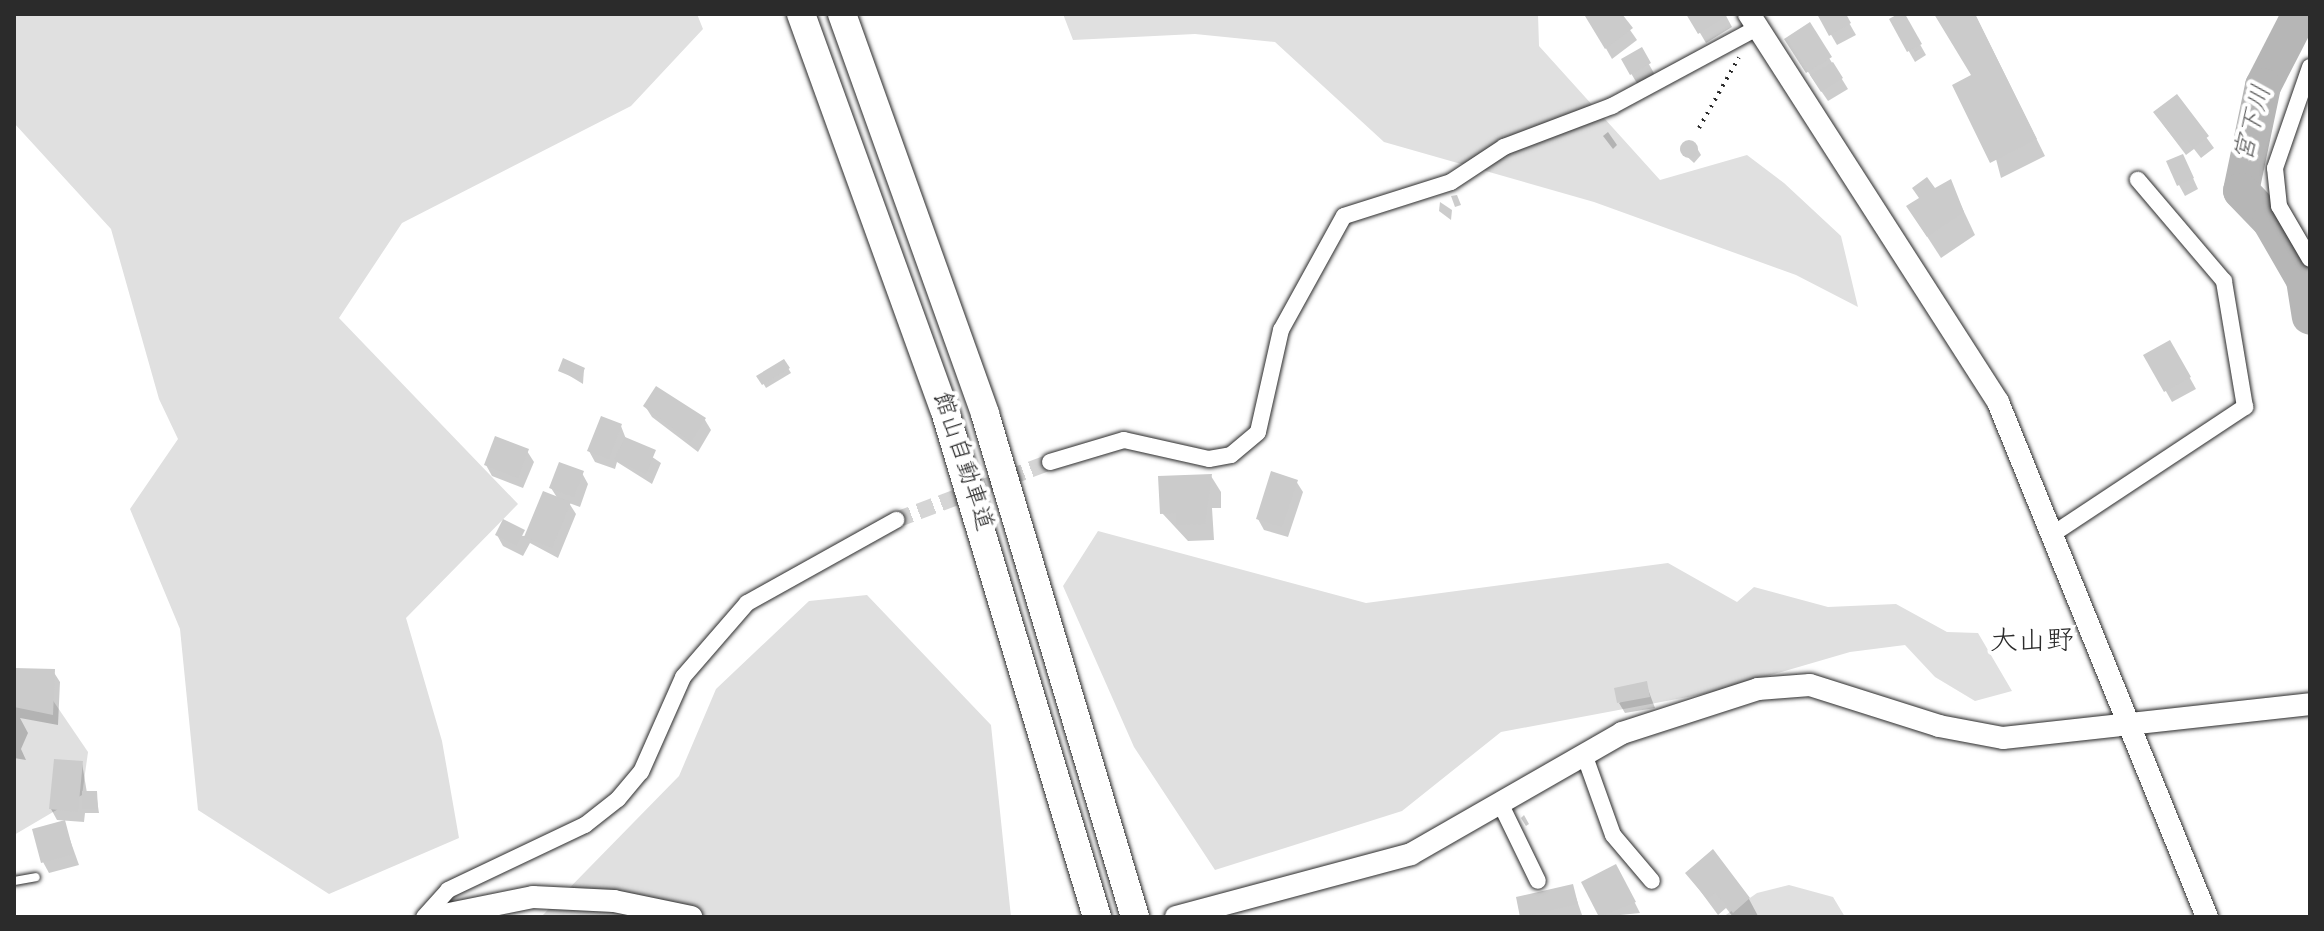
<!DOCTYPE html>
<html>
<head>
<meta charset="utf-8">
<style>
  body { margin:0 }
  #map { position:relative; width:2324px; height:931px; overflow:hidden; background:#fff; font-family:Dekko,"Klee One",sans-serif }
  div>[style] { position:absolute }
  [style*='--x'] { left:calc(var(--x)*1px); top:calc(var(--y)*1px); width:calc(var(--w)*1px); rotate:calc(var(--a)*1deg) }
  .green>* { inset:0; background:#e0e0e0 }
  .shadow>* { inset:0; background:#0003 }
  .river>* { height:36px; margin:-18px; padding:0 18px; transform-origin:18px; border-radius:18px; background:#b6b6b6 }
  .building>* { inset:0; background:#cbcbcb }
  .round { border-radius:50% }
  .street-tunnel>* { height:16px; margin-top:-8px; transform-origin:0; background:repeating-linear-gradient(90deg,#d5d5d5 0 16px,transparent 0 24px) }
  .path>* { height:4px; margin-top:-2px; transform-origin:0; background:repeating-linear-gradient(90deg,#2b2b2b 0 2px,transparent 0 8px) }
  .roads { filter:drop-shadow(0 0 2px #2b2b2b) drop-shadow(0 0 2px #2b2b2b) }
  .lane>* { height:8px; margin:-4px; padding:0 4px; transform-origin:4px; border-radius:4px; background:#fff }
  .street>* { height:16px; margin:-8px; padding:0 8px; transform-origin:8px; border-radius:8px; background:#fff }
  .secondary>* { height:22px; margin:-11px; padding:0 11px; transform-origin:11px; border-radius:11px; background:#fff }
  .highway>* { height:28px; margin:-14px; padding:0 14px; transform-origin:14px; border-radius:14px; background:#fff }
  span { translate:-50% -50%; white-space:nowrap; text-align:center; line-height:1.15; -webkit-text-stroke:8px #fff; paint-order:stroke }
  .street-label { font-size:24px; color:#2b2b2b }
  .water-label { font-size:26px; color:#5c5c5c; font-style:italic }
  .quarter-label { font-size:28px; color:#2b2b2b }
  .frame { position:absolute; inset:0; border:16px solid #2b2b2b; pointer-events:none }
</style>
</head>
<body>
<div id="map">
  <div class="green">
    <i style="clip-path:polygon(14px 14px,697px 14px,703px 29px,631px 106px,402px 223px,339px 318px,518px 504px,406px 618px,442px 741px,459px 838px,329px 894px,198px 810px,180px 629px,130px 509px,178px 439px,159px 399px,111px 229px,14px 123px)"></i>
    <i style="clip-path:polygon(1063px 14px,1538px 14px,1539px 46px,1660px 180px,1747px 155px,1784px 183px,1841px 236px,1858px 307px,1796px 275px,1594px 202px,1384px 142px,1275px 42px,1195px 34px,1073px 40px)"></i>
    <i style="clip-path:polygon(1098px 531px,1366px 603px,1668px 563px,1737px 602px,1754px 587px,1828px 607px,1896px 604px,1947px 632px,1978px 633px,2012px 691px,1975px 701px,1935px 677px,1905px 645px,1850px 652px,1709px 693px,1501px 732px,1402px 811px,1215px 870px,1134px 747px,1063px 586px)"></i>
    <i style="clip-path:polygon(867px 595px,991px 725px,1011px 917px,541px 917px,679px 776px,716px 689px,809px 601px)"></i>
    <i style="clip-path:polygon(14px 676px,39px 680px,88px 752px,82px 795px,14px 835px)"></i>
    <i style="clip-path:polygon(1789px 885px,1833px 897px,1845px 917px,1723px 917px,1757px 893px)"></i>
  </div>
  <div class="shadow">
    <i style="clip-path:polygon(1619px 14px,1637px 40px,1612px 59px,1588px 17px)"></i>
    <i style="clip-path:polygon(1679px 14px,1725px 14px,1732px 27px,1706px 43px,1690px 16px)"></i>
    <i style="clip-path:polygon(1819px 14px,1844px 14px,1856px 35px,1837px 45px)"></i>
    <i style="clip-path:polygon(1903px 14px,1926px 55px,1915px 62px,1891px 20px)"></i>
    <i style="clip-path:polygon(1937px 14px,1975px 14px,2045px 156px,2001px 178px,1974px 76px)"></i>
    <i style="clip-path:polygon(1809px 25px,1848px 89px,1828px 101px,1793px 50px)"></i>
    <i style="clip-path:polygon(1641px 50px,1655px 75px,1638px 85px,1623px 60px)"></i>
    <i style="clip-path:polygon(2177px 97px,2214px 148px,2201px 158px,2194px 149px,2186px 155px,2162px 123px)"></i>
    <i style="clip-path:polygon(1608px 132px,1617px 145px,1613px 149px,1603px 136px)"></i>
    <i style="clip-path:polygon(1693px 141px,1701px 155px,1694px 163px,1680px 150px)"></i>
    <i style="clip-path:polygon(2188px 167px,2198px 189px,2185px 196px,2179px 185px)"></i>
    <i style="clip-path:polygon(1950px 182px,1975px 235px,1941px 258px,1908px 207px)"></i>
    <i style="clip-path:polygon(1457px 195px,1461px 205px,1455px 207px,1451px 196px)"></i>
    <i style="clip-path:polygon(1440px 202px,1452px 210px,1451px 220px,1439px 211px)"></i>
    <i style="clip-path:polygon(2170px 342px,2196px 389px,2172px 402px,2146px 356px)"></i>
    <i style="clip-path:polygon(784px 361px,791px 373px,766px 388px,759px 376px)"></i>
    <i style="clip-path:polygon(584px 369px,583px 384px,560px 370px)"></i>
    <i style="clip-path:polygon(656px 389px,705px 420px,711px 430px,698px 452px,652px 417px,645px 406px)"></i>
    <i style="clip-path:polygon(621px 426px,626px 439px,661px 463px,652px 484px,617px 462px,615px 469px,595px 462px,589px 451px)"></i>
    <i style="clip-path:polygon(527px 451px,534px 462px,523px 488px,492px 476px,486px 465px)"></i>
    <i style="clip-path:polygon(582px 473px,588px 484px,580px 507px,569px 503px,576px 514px,558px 558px,530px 543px,523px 556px,503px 546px,497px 535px,526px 536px,558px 499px,551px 488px)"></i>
    <i style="clip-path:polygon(1211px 476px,1221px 492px,1221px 508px,1212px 508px,1214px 540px,1188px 541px,1162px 513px)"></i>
    <i style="clip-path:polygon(1296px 481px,1303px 492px,1288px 537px,1264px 530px,1258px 519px)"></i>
    <i style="clip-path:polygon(14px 670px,53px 671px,60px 682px,58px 725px,20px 718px,28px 733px,21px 749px,26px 760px,14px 758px)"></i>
    <i style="clip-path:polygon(1646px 684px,1655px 708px,1625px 713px,1619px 703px)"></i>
    <i style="clip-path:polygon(82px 763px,87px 793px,96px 793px,99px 813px,85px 813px,84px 822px,57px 820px,51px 809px)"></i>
    <i style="clip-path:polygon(1524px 815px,1529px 824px,1526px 826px,1521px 818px)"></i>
    <i style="clip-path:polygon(64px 823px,79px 865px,49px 873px,43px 862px)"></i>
    <i style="clip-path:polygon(1687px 873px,1749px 899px,1758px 916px,1733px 917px,1726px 908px,1718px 915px)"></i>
    <i style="clip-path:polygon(1622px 877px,1640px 913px,1601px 917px,1584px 883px)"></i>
    <i style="clip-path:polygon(1572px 886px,1582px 915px,1523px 917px,1518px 899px)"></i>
  </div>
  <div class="river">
    <i style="--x:2300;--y:14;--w:81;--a:117.2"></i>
    <i style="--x:2263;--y:86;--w:107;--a:101.8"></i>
    <i style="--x:2241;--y:191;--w:42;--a:46"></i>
    <i style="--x:2270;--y:221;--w:68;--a:60"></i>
    <i style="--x:2304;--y:280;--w:37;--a:81"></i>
  </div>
  <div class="building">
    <i style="clip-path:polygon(1622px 14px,1633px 28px,1605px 49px,1585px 16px)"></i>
    <i style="clip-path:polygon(1686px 14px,1730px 14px,1698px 34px)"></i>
    <i style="clip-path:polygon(1817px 14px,1846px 14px,1851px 23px,1829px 36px)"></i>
    <i style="clip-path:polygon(1898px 14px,1905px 14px,1922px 44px,1907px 52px,1889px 19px)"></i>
    <i style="clip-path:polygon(1934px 14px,1975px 14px,2037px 139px,1990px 163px,1952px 85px,1971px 75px)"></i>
    <i style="clip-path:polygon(1810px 22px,1832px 57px,1806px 73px,1784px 39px)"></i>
    <i style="clip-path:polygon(1642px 47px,1651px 63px,1630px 75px,1621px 59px)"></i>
    <i style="clip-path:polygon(1833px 62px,1843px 78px,1821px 92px,1810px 75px)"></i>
    <i style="clip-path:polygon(2177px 94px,2209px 136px,2193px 148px,2186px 139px,2179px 145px,2153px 112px)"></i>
    <i class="round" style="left:1680px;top:140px;width:18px;height:18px"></i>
    <i style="clip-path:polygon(2183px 154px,2194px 178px,2177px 186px,2166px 161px)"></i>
    <i style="clip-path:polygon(1927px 177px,1935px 188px,1951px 179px,1964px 212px,1927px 237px,1906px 206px,1919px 198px,1912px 188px)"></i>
    <i style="clip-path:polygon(2170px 340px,2191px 377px,2164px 392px,2143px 355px)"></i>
    <i style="clip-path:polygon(563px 358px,585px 368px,580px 380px,558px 371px)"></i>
    <i style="clip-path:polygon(784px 359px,790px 368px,762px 385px,756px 376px)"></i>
    <i style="clip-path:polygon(656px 386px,706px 418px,691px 442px,643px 406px)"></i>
    <i style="clip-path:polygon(601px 416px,622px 424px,609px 459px,587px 451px)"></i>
    <i style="clip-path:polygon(495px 436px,529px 449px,518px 478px,484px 465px)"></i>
    <i style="clip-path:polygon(625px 437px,656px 450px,646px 474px,614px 460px)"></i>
    <i style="clip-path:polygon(559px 462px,584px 471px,574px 497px,549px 488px)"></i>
    <i style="clip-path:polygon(1271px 471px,1298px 480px,1282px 527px,1256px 519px)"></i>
    <i style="clip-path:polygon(1212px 474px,1205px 524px,1176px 525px,1176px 513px,1160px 514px,1158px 476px)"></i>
    <i style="clip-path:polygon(543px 491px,571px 502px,552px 548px,524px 537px)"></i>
    <i style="clip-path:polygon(503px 519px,525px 530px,517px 546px,495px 535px)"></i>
    <i style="clip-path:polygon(14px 668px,55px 669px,53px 715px,14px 707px)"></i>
    <i style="clip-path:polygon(1647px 681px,1650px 697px,1617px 703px,1614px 688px)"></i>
    <i style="clip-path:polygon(54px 759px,83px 761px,78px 812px,49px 809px)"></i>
    <i style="clip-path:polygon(82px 791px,97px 791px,98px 809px,82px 809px)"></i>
    <i style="clip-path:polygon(65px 820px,74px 854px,41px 863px,32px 829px)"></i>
    <i style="clip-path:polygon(1713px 849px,1750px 898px,1733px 913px,1715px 893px,1707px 899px,1685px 873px)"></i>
    <i style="clip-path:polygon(1616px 864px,1636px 902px,1599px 917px,1581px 882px)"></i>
    <i style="clip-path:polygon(1573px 884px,1578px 904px,1520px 917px,1516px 897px)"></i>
  </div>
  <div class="street-tunnel">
    <i style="--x:896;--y:520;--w:165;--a:-20.6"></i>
  </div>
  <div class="path">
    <i style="--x:1699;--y:128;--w:81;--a:-60.6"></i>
  </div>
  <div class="roads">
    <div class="lane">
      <i style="--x:14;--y:881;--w:22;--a:-10"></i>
    </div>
    <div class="street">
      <i style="--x:2310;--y:67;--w:107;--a:109.1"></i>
      <i style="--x:2275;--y:168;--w:38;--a:84"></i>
      <i style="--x:2279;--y:206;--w:61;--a:59.7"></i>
      <i style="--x:1050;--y:462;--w:77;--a:-16.6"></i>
      <i style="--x:1124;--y:440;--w:87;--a:12.6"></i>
      <i style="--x:1209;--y:459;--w:22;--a:-10"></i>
      <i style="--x:1231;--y:455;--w:35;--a:-40"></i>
      <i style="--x:1258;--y:432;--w:105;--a:-77.3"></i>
      <i style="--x:1281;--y:330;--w:130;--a:-61.1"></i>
      <i style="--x:1344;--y:216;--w:112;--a:-17.6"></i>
      <i style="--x:1451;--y:182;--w:64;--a:-33.4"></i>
      <i style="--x:1504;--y:147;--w:116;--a:-20.8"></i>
      <i style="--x:1612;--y:106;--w:165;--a:-28.3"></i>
      <i style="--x:2056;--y:532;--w:227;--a:-33.5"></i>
      <i style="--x:2245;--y:407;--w:128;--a:-99.5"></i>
      <i style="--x:2224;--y:281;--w:133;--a:-130.4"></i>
      <i style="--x:1584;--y:754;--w:86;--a:70.3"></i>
      <i style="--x:1613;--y:835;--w:60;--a:49.7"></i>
      <i style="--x:1502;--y:807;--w:82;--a:64.1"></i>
      <i style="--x:424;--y:917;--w:36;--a:-48"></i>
      <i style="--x:448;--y:890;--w:152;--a:-25.4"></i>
      <i style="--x:585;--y:825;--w:42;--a:-38.2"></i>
      <i style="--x:618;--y:799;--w:35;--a:-50"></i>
      <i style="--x:641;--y:772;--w:104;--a:-66.1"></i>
      <i style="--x:683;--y:677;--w:98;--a:-49.1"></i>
      <i style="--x:747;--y:603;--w:171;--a:-29.1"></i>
    </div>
    <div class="secondary">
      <i style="--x:1749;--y:14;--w:461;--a:57.3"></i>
      <i style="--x:1998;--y:402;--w:556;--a:67.91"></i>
      <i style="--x:434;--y:917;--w:101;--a:-11.4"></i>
      <i style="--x:533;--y:897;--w:81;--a:2.8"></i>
      <i style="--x:614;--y:901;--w:79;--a:11.7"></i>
      <i style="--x:1176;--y:917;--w:243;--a:-15"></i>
      <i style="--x:1411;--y:854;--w:243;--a:-29.8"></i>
      <i style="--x:1622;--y:733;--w:143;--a:-17.9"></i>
      <i style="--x:1758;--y:689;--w:52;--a:-4.4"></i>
      <i style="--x:1810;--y:685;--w:135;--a:17.6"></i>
      <i style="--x:1939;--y:726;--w:65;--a:10.6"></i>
      <i style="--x:2003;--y:738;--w:309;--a:-6.3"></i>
    </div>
    <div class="highway">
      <i style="--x:801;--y:14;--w:419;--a:70.1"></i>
      <i style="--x:944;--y:408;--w:531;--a:73.27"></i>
      <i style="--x:842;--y:14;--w:425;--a:70.3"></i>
      <i style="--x:985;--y:414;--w:525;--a:73.39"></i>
    </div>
  </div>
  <div class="street-label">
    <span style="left:961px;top:462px;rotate:72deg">館山自動車道</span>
  </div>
  <div class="water-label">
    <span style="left:2255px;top:124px;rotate:-75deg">宮下川</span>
  </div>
  <div class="quarter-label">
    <span style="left:2032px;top:644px">大山野</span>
  </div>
  <div class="frame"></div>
</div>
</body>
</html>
